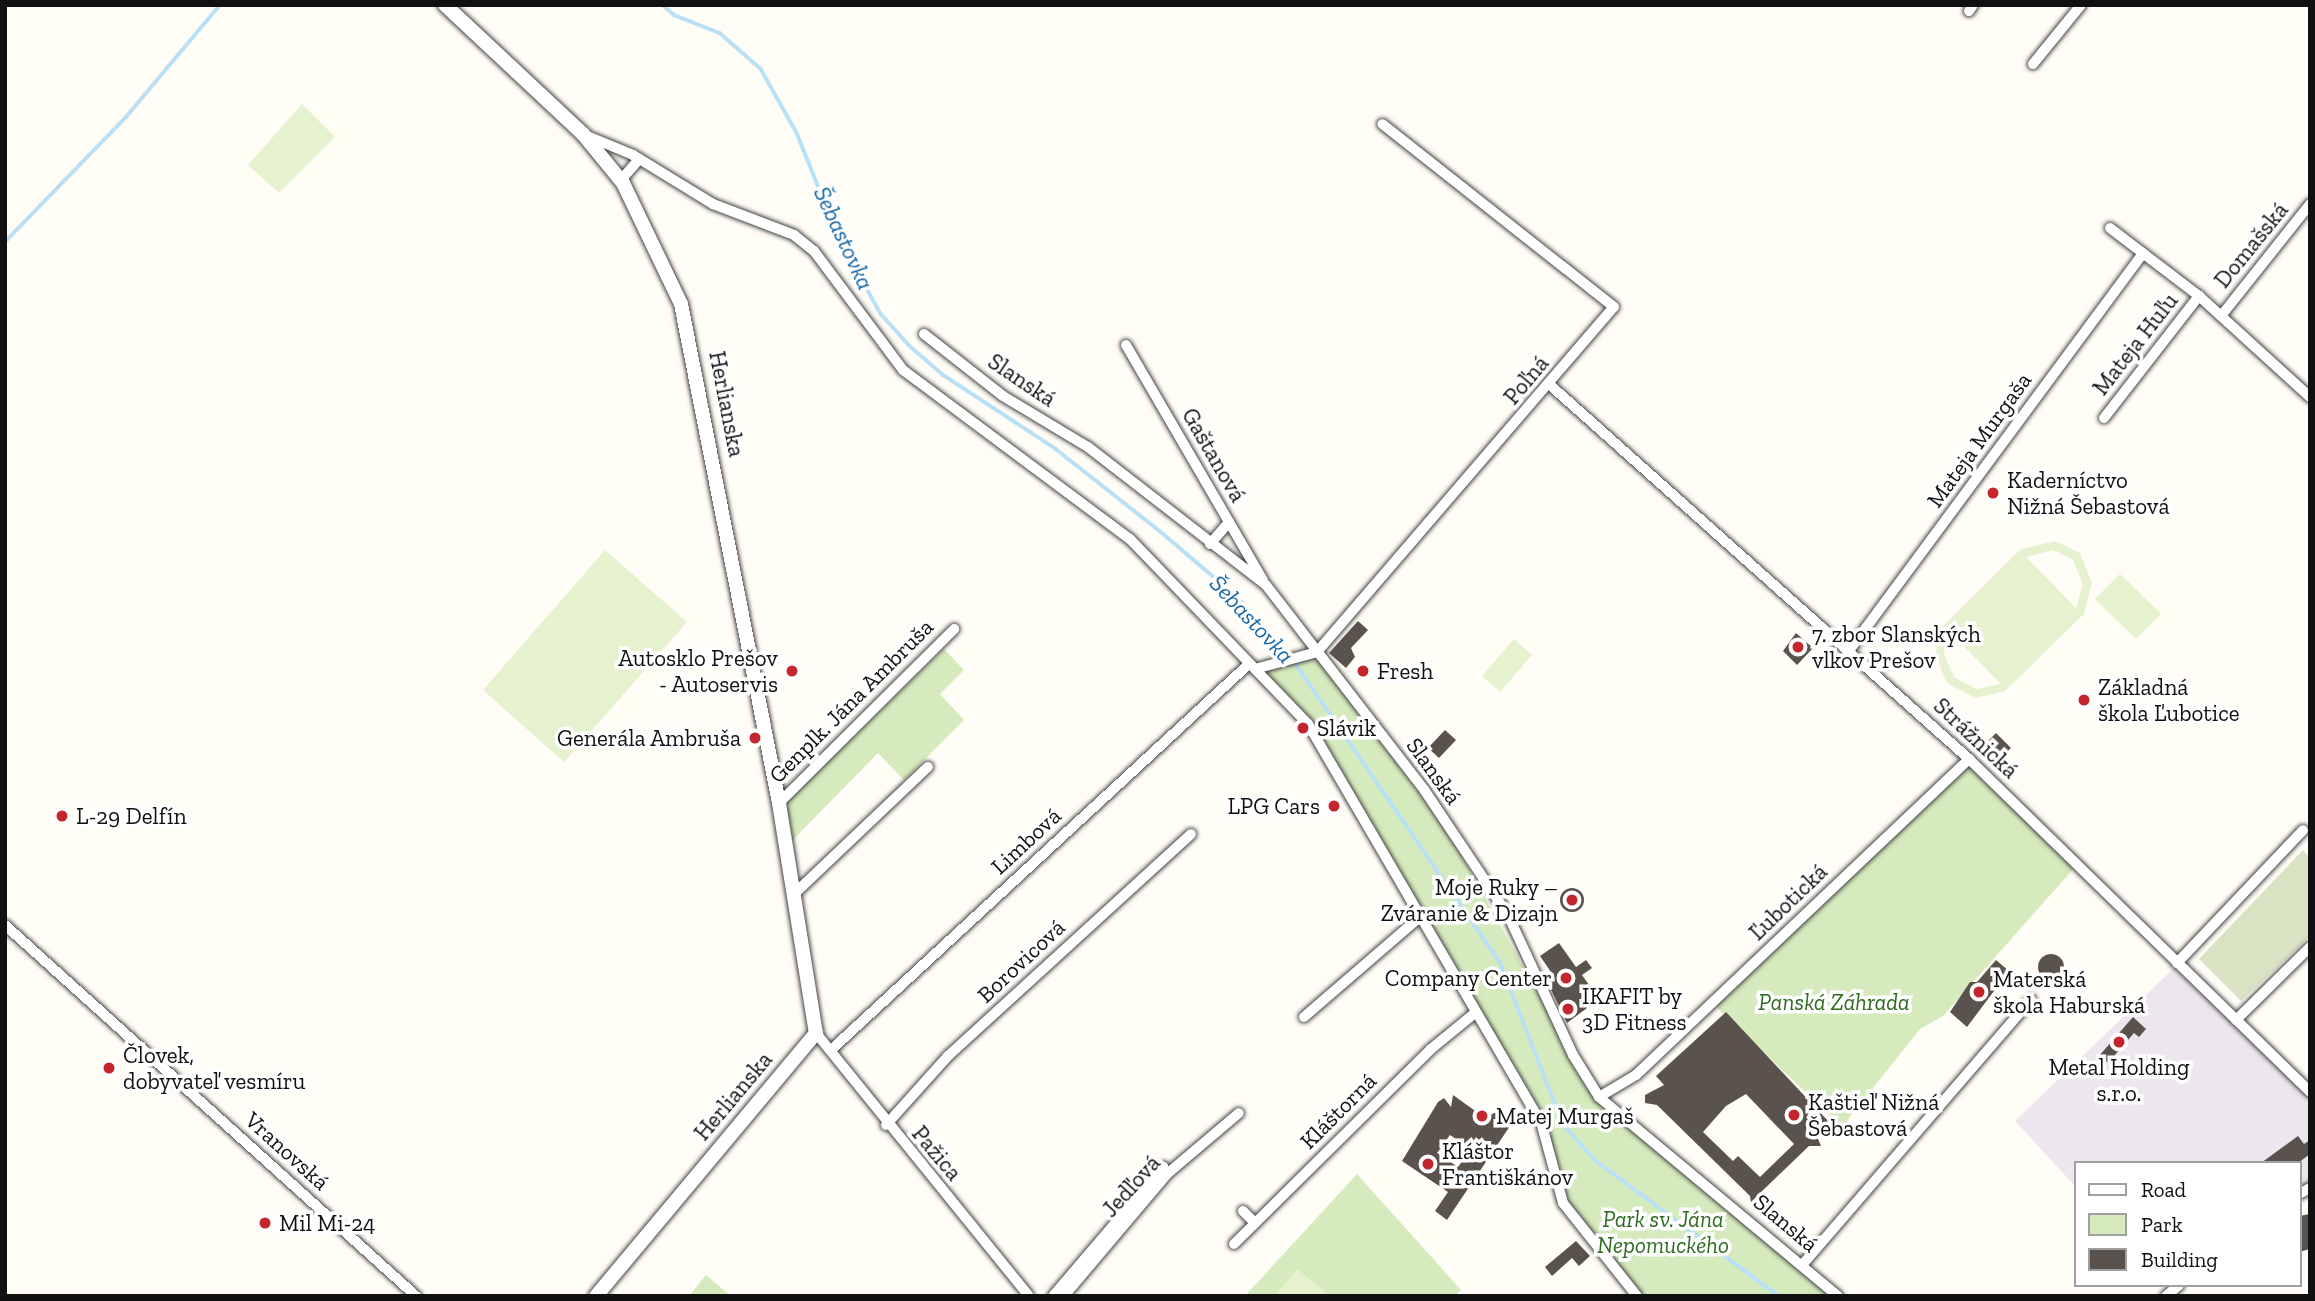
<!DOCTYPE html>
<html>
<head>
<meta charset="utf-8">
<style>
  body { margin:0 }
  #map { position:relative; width:2315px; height:1301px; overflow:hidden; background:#fffdf5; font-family:"Zilla Slab",serif }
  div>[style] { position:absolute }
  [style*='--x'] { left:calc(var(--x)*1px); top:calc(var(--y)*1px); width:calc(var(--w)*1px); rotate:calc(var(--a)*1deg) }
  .industrial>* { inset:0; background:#eee6ef }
  .green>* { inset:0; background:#d5ebbd }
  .cemetery>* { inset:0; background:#d9e3c4 }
  .pitch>* { inset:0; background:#e6f2cf }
  .stream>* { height:3.5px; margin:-1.75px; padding:0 1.75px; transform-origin:1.75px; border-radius:1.75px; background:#b9e0f7 }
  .building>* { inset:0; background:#5a524d }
  .round { border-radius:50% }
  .roads { filter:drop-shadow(0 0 2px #444) drop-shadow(0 0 2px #444) }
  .minor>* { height:10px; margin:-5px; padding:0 5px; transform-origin:5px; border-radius:5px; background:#fff }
  .tertiary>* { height:14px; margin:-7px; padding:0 7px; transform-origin:7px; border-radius:7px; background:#fff }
  .dots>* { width:19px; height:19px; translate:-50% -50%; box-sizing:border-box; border:4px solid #fff; border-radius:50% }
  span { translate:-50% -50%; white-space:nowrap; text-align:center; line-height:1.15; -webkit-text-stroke:7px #fff; paint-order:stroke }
  .street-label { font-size:23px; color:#111 }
  .poi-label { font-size:23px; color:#111 }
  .left { translate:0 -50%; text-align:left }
  .right { translate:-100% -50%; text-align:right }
  .park-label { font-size:23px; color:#2f6b1f; font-style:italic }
  .water-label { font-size:24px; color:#1768a6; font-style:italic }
  .frame { position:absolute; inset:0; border:7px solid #111; pointer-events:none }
  .legend { position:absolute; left:2074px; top:1161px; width:228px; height:126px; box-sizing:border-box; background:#fff; border:2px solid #a0a0a0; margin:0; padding:9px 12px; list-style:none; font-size:21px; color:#111 }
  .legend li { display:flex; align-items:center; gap:14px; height:35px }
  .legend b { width:35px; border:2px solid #a0a0a0 }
</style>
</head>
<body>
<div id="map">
  <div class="industrial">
    <i style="clip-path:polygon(2174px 968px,2310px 1097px,2310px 1186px,2299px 1194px,2299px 1163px,2075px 1163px,2075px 1186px,2015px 1121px)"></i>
  </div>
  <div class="green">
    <i style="clip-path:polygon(944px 649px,964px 670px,940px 694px,964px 720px,904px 780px,878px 753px,781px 852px,774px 815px)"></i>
    <i style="clip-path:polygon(1313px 652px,1448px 831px,1594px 1095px,1834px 1296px,1633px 1296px,1556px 1185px,1541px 1122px,1337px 774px,1257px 671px)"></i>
    <i style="clip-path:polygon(1969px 759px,2076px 866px,1943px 1016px,1920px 1029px,1842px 1127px,1711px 1002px)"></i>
    <i style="clip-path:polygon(1357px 1174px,1461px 1290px,1455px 1296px,1245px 1296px)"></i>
    <i style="clip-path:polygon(706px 1275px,731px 1296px,689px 1296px)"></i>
  </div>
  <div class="cemetery">
    <i style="clip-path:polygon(2303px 850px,2310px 858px,2310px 936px,2241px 1001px,2199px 959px)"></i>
  </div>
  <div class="pitch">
    <i style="clip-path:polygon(302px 104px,335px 137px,279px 193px,248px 165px)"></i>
    <i style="clip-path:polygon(evenodd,2055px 541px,2080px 553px,2092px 583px,2084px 614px,2005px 691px,1976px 698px,1948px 684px,1935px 656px,1942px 627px,2021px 549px,2055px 541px,2053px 550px,2073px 560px,2083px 584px,2076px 608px,2026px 557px,2053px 550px,2055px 541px,1950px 632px,2000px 683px,2000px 684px,1977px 689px,1955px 678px,1944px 655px,1950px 632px)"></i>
    <i style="clip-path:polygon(605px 550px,687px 622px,564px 762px,483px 690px)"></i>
    <i style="clip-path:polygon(2120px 574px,2161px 614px,2136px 639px,2095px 599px)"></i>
    <i style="clip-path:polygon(1514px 639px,1532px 655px,1500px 692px,1482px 676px)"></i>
    <i style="clip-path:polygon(1297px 1269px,1330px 1296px,1275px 1296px)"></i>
  </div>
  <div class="stream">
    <i style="--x:663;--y:5;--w:15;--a:42"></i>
    <i style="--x:674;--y:15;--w:49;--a:21.4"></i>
    <i style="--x:720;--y:33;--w:55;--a:41.3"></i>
    <i style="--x:761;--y:69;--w:73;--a:60.6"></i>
    <i style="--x:797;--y:133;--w:113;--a:68.2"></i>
    <i style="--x:839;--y:238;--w:87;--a:61.1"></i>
    <i style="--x:881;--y:314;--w:43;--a:47.8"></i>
    <i style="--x:910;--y:346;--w:43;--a:41.2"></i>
    <i style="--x:942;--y:374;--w:136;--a:33.3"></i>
    <i style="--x:1056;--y:449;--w:134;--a:38.3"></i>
    <i style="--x:1161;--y:532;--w:97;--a:40.4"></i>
    <i style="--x:1235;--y:595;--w:76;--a:47.1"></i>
    <i style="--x:1287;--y:651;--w:377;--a:55.6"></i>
    <i style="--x:1500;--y:962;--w:174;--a:68.7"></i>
    <i style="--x:1563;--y:1124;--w:50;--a:48.3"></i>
    <i style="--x:1596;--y:1161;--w:227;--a:36.4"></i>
    <i style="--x:5;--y:242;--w:174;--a:-45.9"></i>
    <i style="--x:126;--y:117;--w:146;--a:-50"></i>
  </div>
  <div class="building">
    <i style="clip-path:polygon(1358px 621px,1368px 630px,1351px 648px,1355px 657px,1346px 668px,1329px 653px)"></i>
    <i style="clip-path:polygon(1796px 633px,1813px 648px,1797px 665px,1783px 651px)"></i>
    <i style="clip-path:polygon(1445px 730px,1456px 740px,1439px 758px,1428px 748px)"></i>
    <i style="clip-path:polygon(1996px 733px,2011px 748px,1998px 760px,1984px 745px)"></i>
    <i class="round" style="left:1560px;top:888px;width:24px;height:24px"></i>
    <i style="clip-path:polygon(1559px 943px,1576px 967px,1586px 960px,1592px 968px,1582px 975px,1599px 999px,1567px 1023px,1546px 979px,1553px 975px,1540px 956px)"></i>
    <i class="round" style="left:2038px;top:954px;width:26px;height:26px"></i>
    <i style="clip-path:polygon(1996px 960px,2009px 971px,1967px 1027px,1950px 1012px,1970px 982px,1977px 982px)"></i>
    <i style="clip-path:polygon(evenodd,1726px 1012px,1829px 1122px,1816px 1134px,1821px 1146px,1809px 1146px,1759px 1194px,1760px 1208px,1752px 1209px,1750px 1196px,1657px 1105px,1645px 1103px,1645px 1095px,1664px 1085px,1656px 1076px,1726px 1012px,1746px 1094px,1794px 1144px,1760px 1177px,1738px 1156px,1733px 1161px,1703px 1132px,1726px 1106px,1746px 1094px)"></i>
    <i style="clip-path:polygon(2133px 1017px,2146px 1029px,2139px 1037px,2134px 1033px,2108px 1063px,2099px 1056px)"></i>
    <i style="clip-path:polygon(evenodd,1453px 1095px,1485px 1118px,1496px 1112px,1510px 1126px,1447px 1220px,1435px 1211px,1448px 1192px,1402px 1161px,1438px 1102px,1444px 1098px,1451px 1107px,1453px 1095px,1450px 1135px,1471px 1149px,1458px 1167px,1437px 1153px,1450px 1135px)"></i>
    <i style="clip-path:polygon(2298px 1136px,2304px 1144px,2310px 1140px,2310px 1154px,2298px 1163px,2261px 1163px)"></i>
    <i style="clip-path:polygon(2310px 1214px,2310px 1249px,2299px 1252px,2299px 1216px)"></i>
    <i style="clip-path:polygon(1576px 1241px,1590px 1256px,1579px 1266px,1572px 1258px,1552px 1276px,1545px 1267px)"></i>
  </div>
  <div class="roads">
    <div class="minor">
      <i style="--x:1969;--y:11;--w:7;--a:-56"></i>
      <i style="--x:2033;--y:64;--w:76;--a:-50.9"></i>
      <i style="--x:585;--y:135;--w:52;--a:22.6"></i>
      <i style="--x:633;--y:155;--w:94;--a:31.5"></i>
      <i style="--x:713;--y:204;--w:87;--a:20.9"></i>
      <i style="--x:794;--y:235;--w:26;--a:39"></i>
      <i style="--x:814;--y:251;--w:149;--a:53.2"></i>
      <i style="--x:903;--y:370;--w:283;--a:36.7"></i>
      <i style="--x:1130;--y:539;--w:257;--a:46.1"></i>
      <i style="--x:1308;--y:724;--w:461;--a:59.7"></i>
      <i style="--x:1541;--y:1122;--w:84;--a:74.8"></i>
      <i style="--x:1563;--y:1203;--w:119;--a:51.5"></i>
      <i style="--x:621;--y:180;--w:28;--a:-49"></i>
      <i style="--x:2110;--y:228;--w:112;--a:37.4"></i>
      <i style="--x:2199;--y:296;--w:150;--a:42.3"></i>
      <i style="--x:2221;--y:316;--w:143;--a:-51.5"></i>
      <i style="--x:924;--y:334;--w:100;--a:38.1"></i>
      <i style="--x:1003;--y:396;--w:99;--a:31"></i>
      <i style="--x:1088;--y:447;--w:225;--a:37.8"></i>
      <i style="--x:1266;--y:585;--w:260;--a:52.3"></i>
      <i style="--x:1425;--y:791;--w:149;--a:56.2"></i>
      <i style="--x:1508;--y:915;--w:154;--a:65.1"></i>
      <i style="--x:1573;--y:1055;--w:49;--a:58.2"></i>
      <i style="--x:1599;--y:1097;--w:311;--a:39.8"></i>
      <i style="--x:1126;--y:345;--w:272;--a:59.8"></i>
      <i style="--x:1550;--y:385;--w:562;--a:41.75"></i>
      <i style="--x:1969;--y:759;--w:477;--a:44.3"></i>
      <i style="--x:2104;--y:418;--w:155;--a:-52.1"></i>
      <i style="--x:1210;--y:544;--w:29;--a:-49"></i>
      <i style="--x:1848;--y:652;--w:496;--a:-53.5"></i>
      <i style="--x:1255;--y:669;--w:64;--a:-15.3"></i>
      <i style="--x:1317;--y:652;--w:455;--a:-49.3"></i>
      <i style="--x:1614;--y:307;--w:295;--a:-141.7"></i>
      <i style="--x:779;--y:803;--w:247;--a:-44.8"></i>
      <i style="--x:793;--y:895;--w:186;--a:-43.5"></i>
      <i style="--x:5;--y:925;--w:554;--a:42.07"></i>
      <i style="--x:2177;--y:963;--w:183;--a:-46.5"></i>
      <i style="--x:1304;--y:1017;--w:153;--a:-40.8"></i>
      <i style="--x:2236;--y:1020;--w:104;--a:-44.6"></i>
      <i style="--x:816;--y:1033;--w:338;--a:51"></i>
      <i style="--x:831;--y:1050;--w:570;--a:-42.73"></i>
      <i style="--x:1599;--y:1097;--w:43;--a:-30.7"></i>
      <i style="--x:1636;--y:1075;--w:459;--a:-43.5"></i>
      <i style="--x:886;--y:1125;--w:93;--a:-48.1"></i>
      <i style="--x:948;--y:1056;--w:329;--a:-42.4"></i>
      <i style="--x:2299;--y:1194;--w:13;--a:-29"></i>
      <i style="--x:1243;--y:1211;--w:17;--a:45"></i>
      <i style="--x:1234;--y:1244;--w:277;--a:-44.7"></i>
      <i style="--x:1431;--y:1049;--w:58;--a:-39.4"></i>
      <i style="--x:1803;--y:1264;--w:349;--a:-49.2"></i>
      <i style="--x:1053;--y:1296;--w:170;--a:-49.5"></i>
      <i style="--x:1064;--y:1296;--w:160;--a:-49.8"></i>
      <i style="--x:1167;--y:1174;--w:94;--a:-40.3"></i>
      <i style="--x:2166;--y:1296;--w:17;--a:-40"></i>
    </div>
    <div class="tertiary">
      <i style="--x:445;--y:5;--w:189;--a:43.1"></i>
      <i style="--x:583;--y:134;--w:63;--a:50.8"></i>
      <i style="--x:623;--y:183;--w:134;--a:64.4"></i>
      <i style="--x:681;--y:304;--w:509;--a:78.89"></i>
      <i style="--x:779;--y:803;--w:233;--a:80.9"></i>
      <i style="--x:816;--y:1033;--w:343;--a:129.9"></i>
    </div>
  </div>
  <div class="dots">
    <i style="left:1993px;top:493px;background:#c4262e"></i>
    <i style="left:1798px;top:647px;background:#c4262e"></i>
    <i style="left:792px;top:671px;background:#c4262e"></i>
    <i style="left:1363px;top:671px;background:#c4262e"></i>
    <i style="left:2084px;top:700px;background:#c4262e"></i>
    <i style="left:1303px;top:728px;background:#c4262e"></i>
    <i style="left:755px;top:738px;background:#c4262e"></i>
    <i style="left:1334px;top:806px;background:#c4262e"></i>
    <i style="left:62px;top:816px;background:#c4262e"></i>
    <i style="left:1572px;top:900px;background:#c4262e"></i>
    <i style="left:1566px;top:978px;background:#c4262e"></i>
    <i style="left:1979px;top:992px;background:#c4262e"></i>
    <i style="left:1568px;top:1009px;background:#c4262e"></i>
    <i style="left:2119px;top:1042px;background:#c4262e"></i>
    <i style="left:109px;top:1068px;background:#c4262e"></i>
    <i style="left:1794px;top:1115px;background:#c4262e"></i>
    <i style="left:1482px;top:1116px;background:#c4262e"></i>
    <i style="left:1428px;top:1164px;background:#c4262e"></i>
    <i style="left:265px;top:1223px;background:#c4262e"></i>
  </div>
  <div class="street-label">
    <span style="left:2251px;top:245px;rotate:-51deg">Domašská</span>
    <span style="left:2135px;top:344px;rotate:-52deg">Mateja Huľu</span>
    <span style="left:1022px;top:380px;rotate:34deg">Slanská</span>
    <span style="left:1526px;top:380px;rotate:-50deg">Poľná</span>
    <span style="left:727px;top:404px;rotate:79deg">Herlianska</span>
    <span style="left:1979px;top:440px;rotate:-54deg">Mateja Murgaša</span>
    <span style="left:1214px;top:455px;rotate:60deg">Gaštanová</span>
    <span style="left:851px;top:701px;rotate:-45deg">Genplk. Jána Ambruša</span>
    <span style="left:1976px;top:738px;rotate:43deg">Strážnická</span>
    <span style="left:1434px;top:771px;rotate:54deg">Slanská</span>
    <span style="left:1026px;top:841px;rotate:-43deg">Limbová</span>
    <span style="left:1788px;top:902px;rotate:-44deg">Ľubotická</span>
    <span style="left:1021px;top:961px;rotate:-43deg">Borovicová</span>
    <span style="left:733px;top:1096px;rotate:-50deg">Herlianska</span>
    <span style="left:1338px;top:1111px;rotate:-45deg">Kláštorná</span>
    <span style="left:287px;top:1151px;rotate:42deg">Vranovská</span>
    <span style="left:937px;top:1153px;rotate:50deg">Pažica</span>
    <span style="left:1131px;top:1186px;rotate:-48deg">Jedľová</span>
    <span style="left:1786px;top:1223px;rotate:40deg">Slanská</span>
  </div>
  <div class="poi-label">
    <span class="left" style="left:2007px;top:493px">Kaderníctvo<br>Nižná Šebastová</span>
    <span class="left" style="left:1812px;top:647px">7. zbor Slanských<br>vlkov Prešov</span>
    <span class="right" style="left:778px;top:671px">Autosklo Prešov<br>- Autoservis</span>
    <span class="left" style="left:1377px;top:671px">Fresh</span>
    <span class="left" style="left:2098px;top:700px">Základná<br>škola Ľubotice</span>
    <span class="left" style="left:1317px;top:728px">Slávik</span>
    <span class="right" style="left:741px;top:738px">Generála Ambruša</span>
    <span class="right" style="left:1320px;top:806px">LPG Cars</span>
    <span class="left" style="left:76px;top:816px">L-29 Delfín</span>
    <span class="right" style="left:1558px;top:900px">Moje Ruky –<br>Zváranie &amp; Dizajn</span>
    <span class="right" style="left:1552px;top:978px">Company Center</span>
    <span class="left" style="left:1993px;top:992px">Materská<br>škola Haburská</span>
    <span class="left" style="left:1582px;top:1009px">IKAFIT by<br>3D Fitness</span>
    <span class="left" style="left:123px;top:1068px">Človek,<br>dobyvateľ vesmíru</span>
    <span style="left:2119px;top:1080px">Metal Holding<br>s.r.o.</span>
    <span class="left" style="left:1808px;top:1115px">Kaštieľ Nižná<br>Šebastová</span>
    <span class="left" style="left:1496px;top:1116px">Matej Murgaš</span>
    <span class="left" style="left:1442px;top:1164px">Kláštor<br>Františkánov</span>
    <span class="left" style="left:279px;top:1223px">Mil Mi-24</span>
  </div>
  <div class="park-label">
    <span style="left:1834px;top:1002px">Panská Záhrada</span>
    <span style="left:1663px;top:1232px">Park sv. Jána<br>Nepomuckého</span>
  </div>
  <div class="water-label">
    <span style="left:844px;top:238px;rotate:65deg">Šebastovka</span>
    <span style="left:1252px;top:619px;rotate:47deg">Šebastovka</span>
  </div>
  <div class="frame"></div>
  <ul class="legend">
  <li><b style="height:9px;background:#fff"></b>Road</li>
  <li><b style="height:19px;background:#d5ebbd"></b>Park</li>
  <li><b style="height:19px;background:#5a524d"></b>Building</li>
  </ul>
</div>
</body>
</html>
